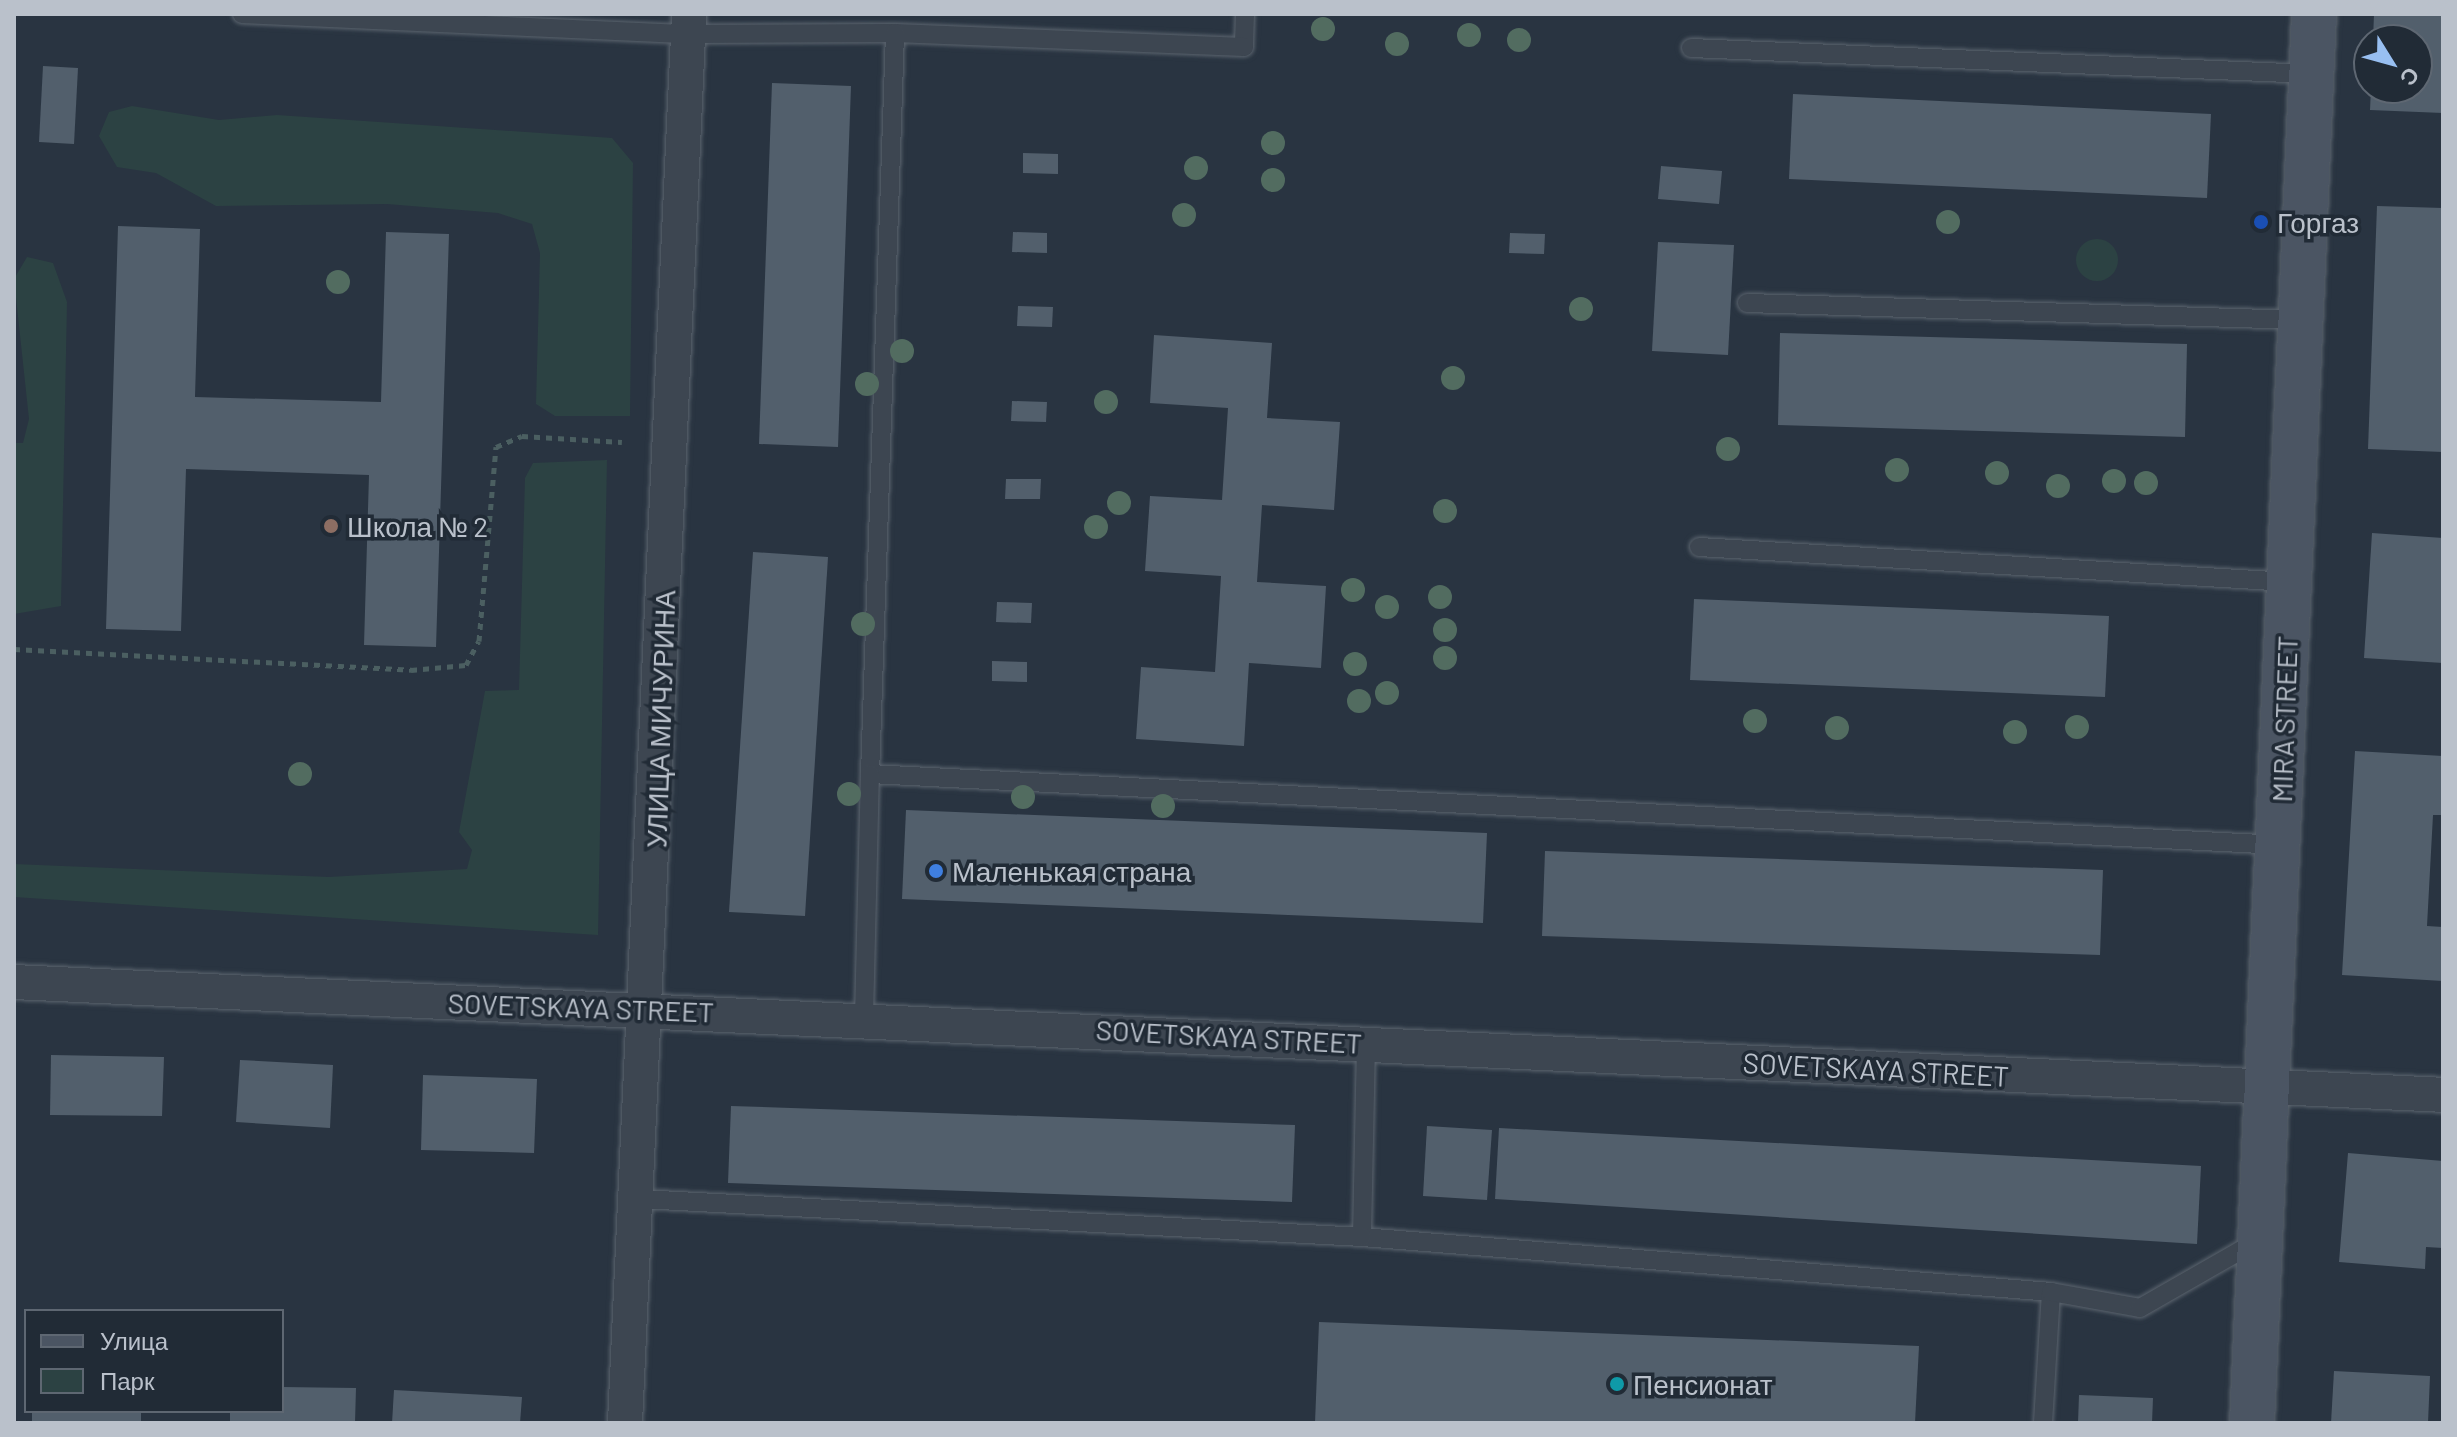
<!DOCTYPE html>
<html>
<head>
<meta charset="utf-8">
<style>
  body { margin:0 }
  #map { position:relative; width:2457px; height:1437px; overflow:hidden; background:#293441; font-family:Barlow,sans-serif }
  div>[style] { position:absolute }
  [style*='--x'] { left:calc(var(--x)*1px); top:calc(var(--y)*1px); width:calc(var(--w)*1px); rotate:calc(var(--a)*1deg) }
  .green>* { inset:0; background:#2c4243 }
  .round { border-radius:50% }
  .building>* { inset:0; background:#525f6c }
  .path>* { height:5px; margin-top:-2.5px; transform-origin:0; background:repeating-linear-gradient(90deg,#4b5f61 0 6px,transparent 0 12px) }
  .roads { filter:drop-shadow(0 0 2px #5b646e) drop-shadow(0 0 2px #5b646e) }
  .lane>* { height:18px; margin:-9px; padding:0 9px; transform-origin:9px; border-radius:9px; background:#3d4651 }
  .street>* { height:34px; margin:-17px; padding:0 17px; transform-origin:17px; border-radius:17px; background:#3d4651 }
  .secondary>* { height:44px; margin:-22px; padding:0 22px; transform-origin:22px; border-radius:22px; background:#4b5563 }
  .trees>* { width:24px; height:24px; margin:-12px; border-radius:50%; background:#526c60 }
  .dots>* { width:22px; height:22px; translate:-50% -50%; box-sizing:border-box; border:4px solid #212b36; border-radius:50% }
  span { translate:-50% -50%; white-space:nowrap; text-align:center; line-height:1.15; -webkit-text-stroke:7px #212b36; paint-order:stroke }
  .poi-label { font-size:28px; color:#bac1cb }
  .left { translate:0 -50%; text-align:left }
  .street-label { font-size:28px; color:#bac1cb }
  .frame { position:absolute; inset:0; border:16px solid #bac1cb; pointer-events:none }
  .legend { position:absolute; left:24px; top:1309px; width:260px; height:104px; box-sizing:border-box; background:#212b36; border:2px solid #5e6772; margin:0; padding:10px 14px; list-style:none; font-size:24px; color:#bac1cb }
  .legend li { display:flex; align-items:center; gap:16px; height:40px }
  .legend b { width:40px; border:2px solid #5e6772 }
  .north { position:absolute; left:2353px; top:24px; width:80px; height:80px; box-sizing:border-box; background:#212b36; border:2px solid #5e6772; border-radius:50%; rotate:127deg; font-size:22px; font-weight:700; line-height:32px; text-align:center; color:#bac1cb }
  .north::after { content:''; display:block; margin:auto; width:28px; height:36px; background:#98bff1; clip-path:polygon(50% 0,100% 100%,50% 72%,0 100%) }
</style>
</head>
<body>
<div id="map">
  <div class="green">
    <i style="clip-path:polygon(132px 106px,219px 120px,277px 115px,612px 138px,633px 163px,630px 416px,555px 416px,536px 404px,540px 253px,532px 224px,498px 213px,387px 204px,216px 206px,156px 173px,117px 167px,99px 136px,109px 112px)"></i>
    <i class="round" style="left:2076px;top:239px;width:42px;height:42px"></i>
    <i style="clip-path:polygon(27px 257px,53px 263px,67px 302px,61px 606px,14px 614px,14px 443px,23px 443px,29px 419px,14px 279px)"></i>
    <i style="clip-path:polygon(607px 460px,598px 935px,14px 897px,14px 864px,329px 877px,467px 869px,472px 850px,459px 832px,485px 691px,519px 690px,525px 478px,533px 463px)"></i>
  </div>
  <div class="building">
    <i style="clip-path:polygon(2374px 14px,2443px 14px,2443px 113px,2370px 110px,2371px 88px,2417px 88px,2417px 40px,2373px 40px)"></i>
    <i style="clip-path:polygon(43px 66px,78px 68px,74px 144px,39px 142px)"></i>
    <i style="clip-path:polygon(772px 83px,851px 86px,838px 447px,759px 444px)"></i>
    <i style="clip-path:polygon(1793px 94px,2211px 114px,2207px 198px,1789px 179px)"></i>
    <i style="clip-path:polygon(1023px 153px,1058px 154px,1058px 174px,1023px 173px)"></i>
    <i style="clip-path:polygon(1661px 166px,1722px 171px,1719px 204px,1658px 199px)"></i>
    <i style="clip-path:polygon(2377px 206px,2443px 208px,2443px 452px,2368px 449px)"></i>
    <i style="clip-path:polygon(118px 226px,200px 229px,195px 397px,381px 402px,386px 232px,449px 234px,436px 647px,364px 645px,369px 475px,186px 469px,181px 631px,106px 629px)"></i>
    <i style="clip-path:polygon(1013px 232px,1047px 233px,1047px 253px,1012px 252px)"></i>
    <i style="clip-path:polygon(1510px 233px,1545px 234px,1544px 254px,1509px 253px)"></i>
    <i style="clip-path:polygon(1658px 242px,1734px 245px,1728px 355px,1652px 351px)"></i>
    <i style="clip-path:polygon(1018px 306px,1053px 307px,1052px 327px,1017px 326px)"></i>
    <i style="clip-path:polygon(1780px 333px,2187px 344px,2185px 437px,1778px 425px)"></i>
    <i style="clip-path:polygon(1154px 335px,1272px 343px,1267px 418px,1340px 422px,1334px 510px,1262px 505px,1257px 582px,1326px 586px,1321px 668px,1249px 663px,1244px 746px,1136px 739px,1141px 667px,1215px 672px,1221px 576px,1145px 571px,1150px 496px,1222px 500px,1228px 408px,1150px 403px)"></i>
    <i style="clip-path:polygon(1012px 401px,1047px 402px,1046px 422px,1011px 421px)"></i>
    <i style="clip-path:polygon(1006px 479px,1041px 479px,1040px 499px,1005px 499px)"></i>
    <i style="clip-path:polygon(2372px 533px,2443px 538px,2443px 663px,2364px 658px)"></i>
    <i style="clip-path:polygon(753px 552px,828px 557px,805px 916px,729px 912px)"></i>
    <i style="clip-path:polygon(1694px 599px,2109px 616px,2105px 697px,1690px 680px)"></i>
    <i style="clip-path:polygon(997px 602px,1032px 603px,1031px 623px,996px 622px)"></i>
    <i style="clip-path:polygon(992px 661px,1027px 662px,1027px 682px,992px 681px)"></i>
    <i style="clip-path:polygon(2355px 751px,2443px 756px,2443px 815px,2433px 815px,2427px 926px,2443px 927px,2443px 981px,2342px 975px)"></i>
    <i style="clip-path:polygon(906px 810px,1487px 833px,1483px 923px,902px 899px)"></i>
    <i style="clip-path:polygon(1545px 851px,2103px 870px,2100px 955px,1542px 936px)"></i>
    <i style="clip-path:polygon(51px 1055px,164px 1057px,162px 1116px,50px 1115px)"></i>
    <i style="clip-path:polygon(240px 1060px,333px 1065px,330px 1128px,236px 1122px)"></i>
    <i style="clip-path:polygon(423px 1075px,537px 1079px,534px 1153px,421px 1150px)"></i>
    <i style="clip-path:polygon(731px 1106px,1295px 1125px,1292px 1202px,728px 1183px)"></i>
    <i style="clip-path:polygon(1427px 1126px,1492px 1130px,1487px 1200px,1423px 1196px)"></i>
    <i style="clip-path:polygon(1499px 1128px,2201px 1166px,2197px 1244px,1495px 1199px)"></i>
    <i style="clip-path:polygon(2348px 1153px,2443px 1161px,2443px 1248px,2426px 1247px,2425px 1269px,2339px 1262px)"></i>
    <i style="clip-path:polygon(1319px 1322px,1919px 1346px,1915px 1423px,1315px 1423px)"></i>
    <i style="clip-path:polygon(2334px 1371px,2430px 1376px,2428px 1423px,2331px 1423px)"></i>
    <i style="clip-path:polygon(282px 1387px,356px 1388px,355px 1423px,230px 1423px,230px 1411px,282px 1411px)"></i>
    <i style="clip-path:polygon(394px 1390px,522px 1397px,520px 1423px,392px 1423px)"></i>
    <i style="clip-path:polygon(2079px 1395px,2153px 1398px,2152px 1423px,2078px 1423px)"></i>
    <i style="clip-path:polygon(32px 1411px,141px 1411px,141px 1423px,32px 1423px)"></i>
  </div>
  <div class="path">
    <i style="--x:14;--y:649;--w:398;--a:3"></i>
    <i style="--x:411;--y:670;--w:55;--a:-5.2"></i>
    <i style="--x:466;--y:665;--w:27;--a:-62"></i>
    <i style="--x:479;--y:641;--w:195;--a:-85"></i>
    <i style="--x:496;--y:447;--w:28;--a:-23"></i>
    <i style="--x:522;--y:436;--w:100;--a:3.4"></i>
  </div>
  <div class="roads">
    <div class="lane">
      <i style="--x:242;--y:14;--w:446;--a:2.6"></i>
      <i style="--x:688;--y:34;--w:207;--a:-0.3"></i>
      <i style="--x:1245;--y:14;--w:33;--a:92"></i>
      <i style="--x:1244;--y:47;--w:349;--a:-177.7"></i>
      <i style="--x:895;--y:33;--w:741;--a:91.93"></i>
      <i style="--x:870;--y:774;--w:1411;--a:2.88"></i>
      <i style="--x:1691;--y:48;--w:621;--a:2.4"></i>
      <i style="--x:1747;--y:303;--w:554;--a:1.76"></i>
      <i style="--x:1699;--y:547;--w:592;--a:3.39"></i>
      <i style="--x:864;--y:1017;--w:243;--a:-88.6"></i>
      <i style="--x:1366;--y:1044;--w:193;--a:91.2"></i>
      <i style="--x:1362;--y:1237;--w:691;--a:4.56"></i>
      <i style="--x:2051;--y:1292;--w:131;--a:93.5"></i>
      <i style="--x:640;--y:1199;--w:723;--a:3.01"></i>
      <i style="--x:2051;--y:1292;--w:90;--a:10.2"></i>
      <i style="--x:2140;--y:1308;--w:135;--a:-29.8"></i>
    </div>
    <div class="street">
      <i style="--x:14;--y:982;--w:2432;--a:2.66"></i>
      <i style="--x:625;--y:1423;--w:1410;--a:-87.4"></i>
    </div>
    <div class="secondary">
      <i style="--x:2252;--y:1423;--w:1410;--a:-87.48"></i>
    </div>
  </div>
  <div class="trees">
    <i style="left:1323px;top:29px"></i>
    <i style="left:1469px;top:35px"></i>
    <i style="left:1519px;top:40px"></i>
    <i style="left:1397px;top:44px"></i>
    <i style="left:1273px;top:143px"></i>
    <i style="left:1196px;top:168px"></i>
    <i style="left:1273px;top:180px"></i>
    <i style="left:1184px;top:215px"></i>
    <i style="left:1948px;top:222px"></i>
    <i style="left:338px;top:282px"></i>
    <i style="left:1581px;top:309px"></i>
    <i style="left:902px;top:351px"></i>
    <i style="left:1453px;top:378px"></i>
    <i style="left:867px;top:384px"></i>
    <i style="left:1106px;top:402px"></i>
    <i style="left:1728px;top:449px"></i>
    <i style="left:1897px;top:470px"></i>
    <i style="left:1997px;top:473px"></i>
    <i style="left:2114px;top:481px"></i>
    <i style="left:2146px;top:483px"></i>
    <i style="left:2058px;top:486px"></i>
    <i style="left:1119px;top:503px"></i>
    <i style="left:1445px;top:511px"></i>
    <i style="left:1096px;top:527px"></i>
    <i style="left:1353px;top:590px"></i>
    <i style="left:1440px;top:597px"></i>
    <i style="left:1387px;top:607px"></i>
    <i style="left:863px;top:624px"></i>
    <i style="left:1445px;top:630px"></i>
    <i style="left:1445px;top:658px"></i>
    <i style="left:1355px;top:664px"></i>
    <i style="left:1387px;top:693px"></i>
    <i style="left:1359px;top:701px"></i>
    <i style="left:1755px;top:721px"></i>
    <i style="left:2077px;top:727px"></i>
    <i style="left:1837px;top:728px"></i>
    <i style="left:2015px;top:732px"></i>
    <i style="left:300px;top:774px"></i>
    <i style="left:849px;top:794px"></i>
    <i style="left:1023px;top:797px"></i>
    <i style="left:1163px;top:806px"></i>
  </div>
  <div class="dots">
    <i style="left:2261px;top:222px;background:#1a4fb4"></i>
    <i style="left:331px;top:526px;background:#8d6e63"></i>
    <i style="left:936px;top:871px;background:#3f7fe0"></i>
    <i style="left:1617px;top:1384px;background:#0f9aa8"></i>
  </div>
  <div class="poi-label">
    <span class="left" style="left:2277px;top:222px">Горгаз</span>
    <span class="left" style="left:347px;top:526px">Школа № 2</span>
    <span class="left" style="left:952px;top:871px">Маленькая страна</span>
    <span class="left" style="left:1633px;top:1384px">Пенсионат</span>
  </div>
  <div class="street-label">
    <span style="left:660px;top:719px;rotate:-88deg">УЛИЦА МИЧУРИНА</span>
    <span style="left:2284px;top:719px;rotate:-88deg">MIRA STREET</span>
    <span style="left:581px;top:1007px;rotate:2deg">SOVETSKAYA STREET</span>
    <span style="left:1229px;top:1036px;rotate:3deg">SOVETSKAYA STREET</span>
    <span style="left:1876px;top:1069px;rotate:3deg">SOVETSKAYA STREET</span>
  </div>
  <div class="frame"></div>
  <ul class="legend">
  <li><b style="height:10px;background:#4b5563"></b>Улица</li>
  <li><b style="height:22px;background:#2c4243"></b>Парк</li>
  </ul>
  <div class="north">С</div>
</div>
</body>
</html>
